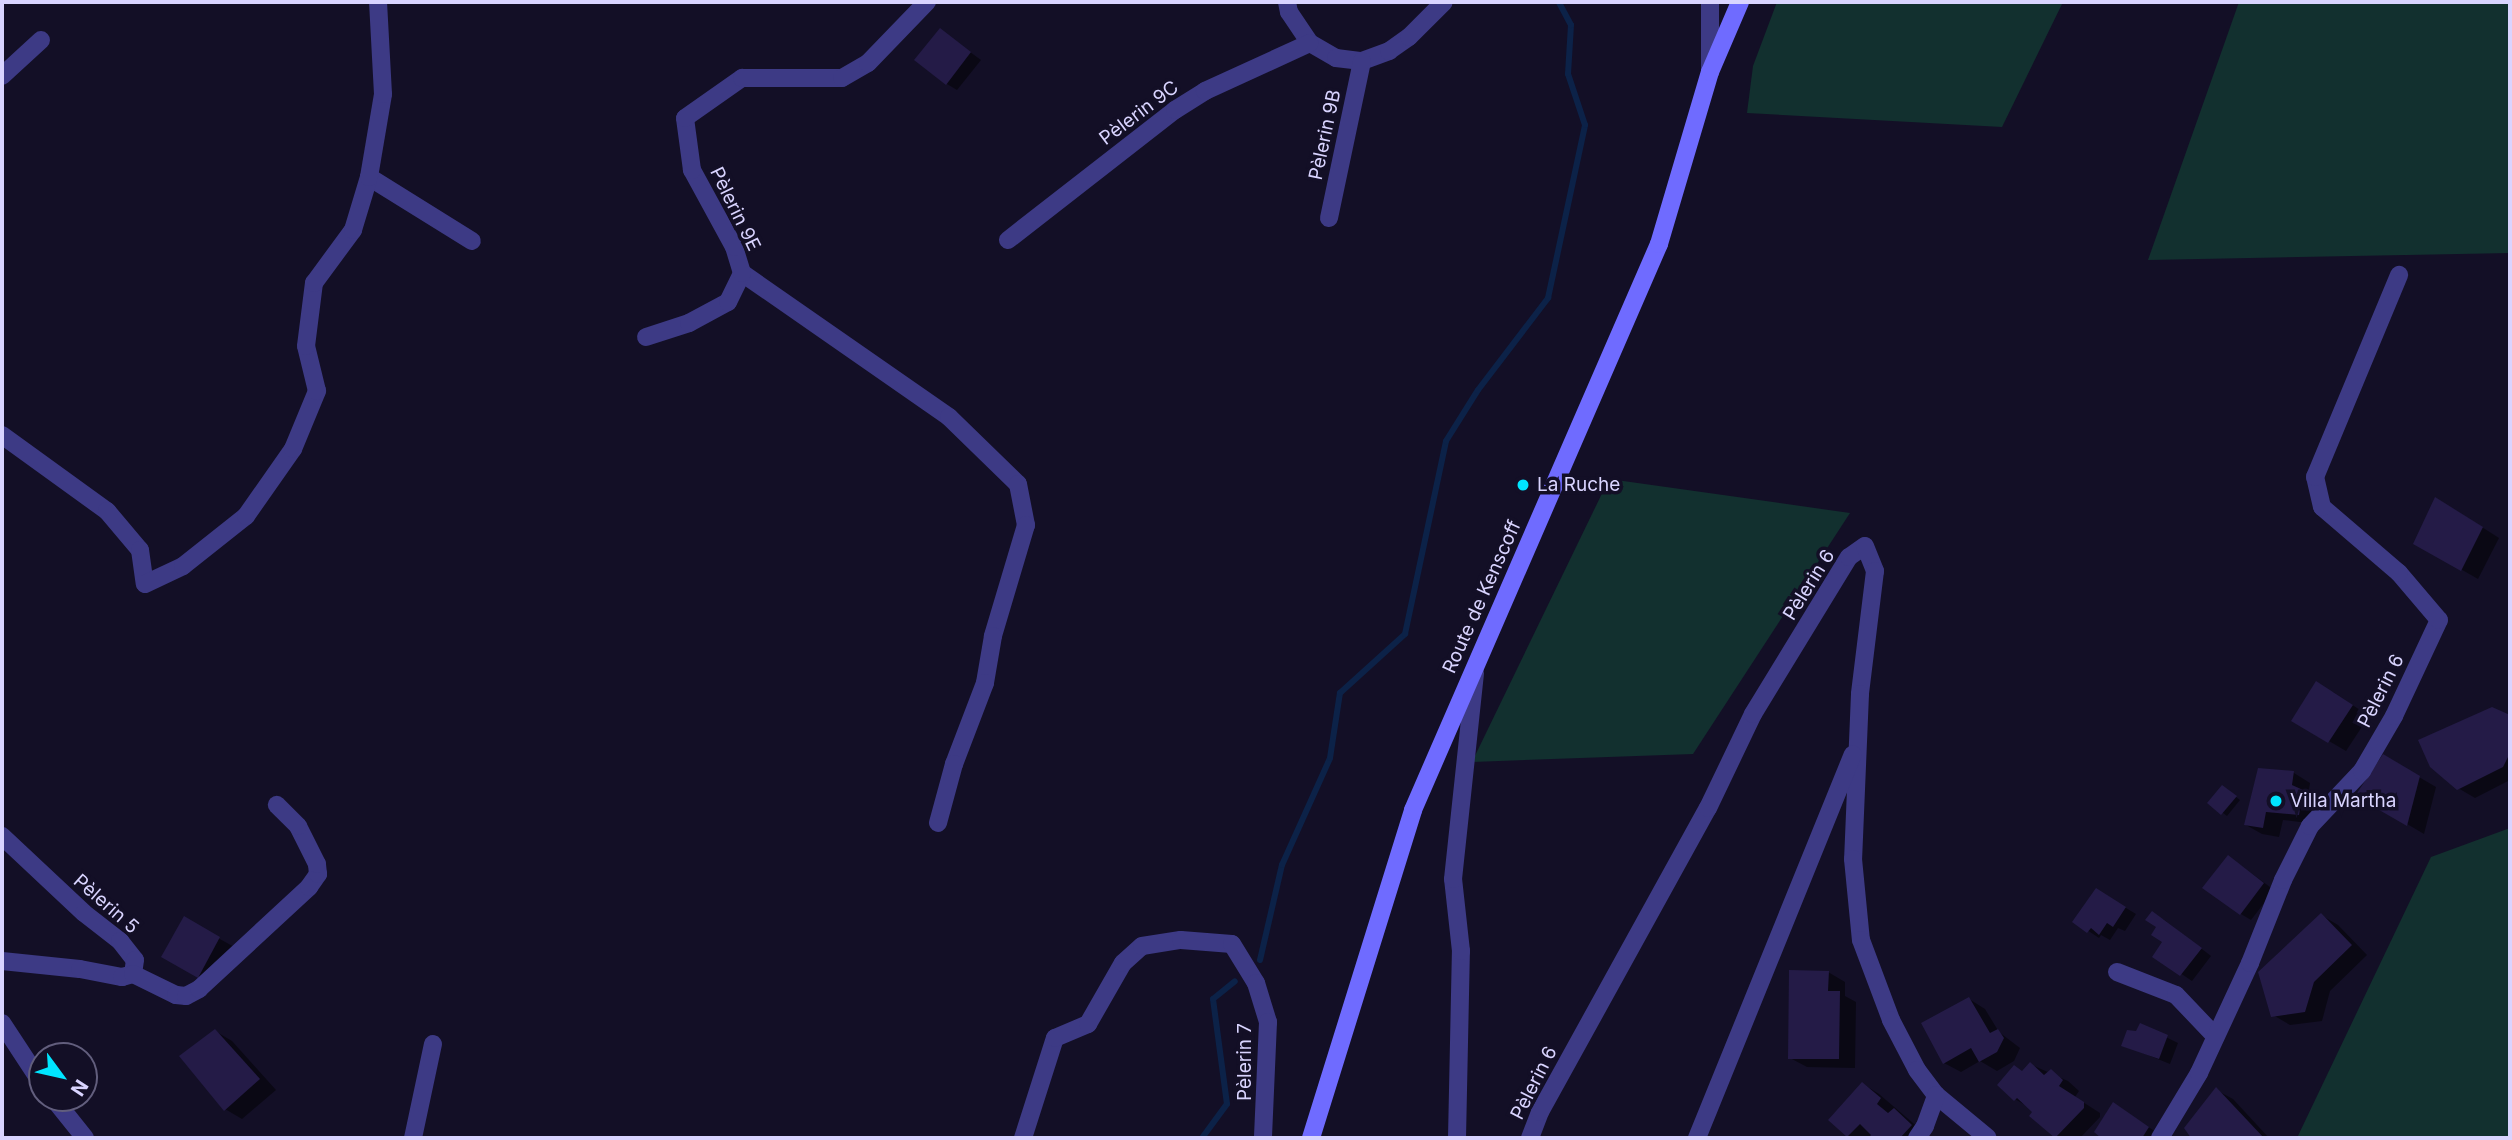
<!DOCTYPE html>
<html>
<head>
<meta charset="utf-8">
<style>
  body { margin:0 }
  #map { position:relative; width:2512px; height:1140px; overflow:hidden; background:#130f26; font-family:Inter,sans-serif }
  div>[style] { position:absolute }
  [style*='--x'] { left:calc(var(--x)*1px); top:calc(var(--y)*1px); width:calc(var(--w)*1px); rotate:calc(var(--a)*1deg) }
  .green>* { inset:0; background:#12302f }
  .shadow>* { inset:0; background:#0007 }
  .stream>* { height:6px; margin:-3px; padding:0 3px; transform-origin:3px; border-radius:3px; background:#0c2248 }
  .building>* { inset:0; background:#241b47 }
  .street>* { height:18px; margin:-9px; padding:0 9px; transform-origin:9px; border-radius:9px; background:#3d3a85 }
  .secondary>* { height:18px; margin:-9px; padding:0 9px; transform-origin:9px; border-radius:9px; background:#6f6bff }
  .dots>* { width:19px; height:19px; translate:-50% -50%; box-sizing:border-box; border:4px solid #130f26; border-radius:50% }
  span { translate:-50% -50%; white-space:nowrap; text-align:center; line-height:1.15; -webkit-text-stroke:7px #130f26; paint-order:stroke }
  .street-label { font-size:19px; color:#d9d4ff }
  .poi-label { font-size:19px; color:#d9d4ff }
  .left { translate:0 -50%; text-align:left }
  .frame { position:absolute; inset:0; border:4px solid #d9d4ff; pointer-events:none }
  .north { position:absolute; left:28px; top:1042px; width:70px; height:70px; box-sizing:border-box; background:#130f26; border:2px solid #625e7d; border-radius:50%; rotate:123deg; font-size:19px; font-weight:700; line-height:28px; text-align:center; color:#d9d4ff }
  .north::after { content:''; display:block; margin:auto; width:24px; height:32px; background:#00e5ff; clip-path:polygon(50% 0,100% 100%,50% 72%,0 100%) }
</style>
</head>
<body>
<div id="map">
  <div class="green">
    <i style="clip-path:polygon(1777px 2px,2063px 2px,2002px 127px,1747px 113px,1753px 66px)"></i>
    <i style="clip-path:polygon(2239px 2px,2510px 2px,2510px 253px,2148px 260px)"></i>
    <i style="clip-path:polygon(1609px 479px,1850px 513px,1693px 754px,1472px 762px)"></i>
    <i style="clip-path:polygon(2510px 828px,2510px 1138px,2297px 1138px,2431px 857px)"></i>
  </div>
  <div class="shadow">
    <i style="clip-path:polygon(940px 30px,981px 60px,957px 90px,947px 84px)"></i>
    <i style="clip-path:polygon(2452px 508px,2499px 538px,2478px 579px,2415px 543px)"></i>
    <i style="clip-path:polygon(2333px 692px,2369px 716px,2346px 751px,2293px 720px)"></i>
    <i style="clip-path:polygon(2492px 709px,2510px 717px,2510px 780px,2475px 798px,2458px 788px)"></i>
    <i style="clip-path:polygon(2383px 756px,2436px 787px,2424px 834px,2358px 795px)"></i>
    <i style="clip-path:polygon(2259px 769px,2294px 773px,2310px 783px,2308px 795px,2319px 801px,2316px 824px,2283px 820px,2279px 837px,2262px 834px,2246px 825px)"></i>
    <i style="clip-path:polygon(2227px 790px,2240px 800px,2227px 816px,2210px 803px)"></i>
    <i style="clip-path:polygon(2239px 864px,2274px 890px,2251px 920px,2241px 914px)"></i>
    <i style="clip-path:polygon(2096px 890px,2136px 914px,2125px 931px,2118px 928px,2110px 940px,2101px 935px,2099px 938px,2075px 922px)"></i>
    <i style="clip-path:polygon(2321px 915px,2338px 925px,2367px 955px,2330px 991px,2322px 1021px,2290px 1025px,2273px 1015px)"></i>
    <i style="clip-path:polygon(184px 919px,236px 948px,215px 986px,163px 956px)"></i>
    <i style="clip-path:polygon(2163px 919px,2211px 956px,2192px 981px,2155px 956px,2164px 942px)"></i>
    <i style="clip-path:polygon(1828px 972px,1845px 982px,1845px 996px,1856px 1002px,1855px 1068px,1807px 1067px,1790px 1058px)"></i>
    <i style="clip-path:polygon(1969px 999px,1985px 1009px,1999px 1032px,2020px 1048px,2014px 1061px,1997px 1071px,1980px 1061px,1961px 1072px,1944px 1063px)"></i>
    <i style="clip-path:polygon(2141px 1025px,2178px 1043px,2170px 1064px,2123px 1045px,2138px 1033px)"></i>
    <i style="clip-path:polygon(215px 1031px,232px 1041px,276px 1090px,242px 1119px,225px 1109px)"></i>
    <i style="clip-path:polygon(2030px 1064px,2068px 1081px,2079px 1091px,2075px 1097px,2100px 1113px,2100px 1117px,2080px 1138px,2055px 1137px,2035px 1111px,2015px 1099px,2023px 1072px)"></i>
    <i style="clip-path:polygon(1863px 1084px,1879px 1094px,1927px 1135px,1925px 1138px,1848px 1136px,1830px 1120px)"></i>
    <i style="clip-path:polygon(2216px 1090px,2233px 1099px,2269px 1138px,2193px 1138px,2186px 1128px)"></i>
    <i style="clip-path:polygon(2124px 1111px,2159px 1134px,2157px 1138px,2104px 1138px,2096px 1132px)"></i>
  </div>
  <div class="stream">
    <i style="--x:1260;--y:960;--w:98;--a:-77"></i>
    <i style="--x:1282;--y:865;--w:117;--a:-65.8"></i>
    <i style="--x:1330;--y:758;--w:66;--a:-81.3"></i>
    <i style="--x:1340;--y:693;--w:88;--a:-42.2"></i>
    <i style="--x:1405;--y:634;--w:197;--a:-78"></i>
    <i style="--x:1446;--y:441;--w:60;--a:-57.9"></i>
    <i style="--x:1478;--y:390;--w:116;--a:-52.7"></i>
    <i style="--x:1548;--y:298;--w:177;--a:-77.9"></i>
    <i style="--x:1585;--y:125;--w:54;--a:-108.4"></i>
    <i style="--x:1568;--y:74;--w:49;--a:-86.5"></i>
    <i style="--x:1571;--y:25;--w:26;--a:-118"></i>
    <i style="--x:1202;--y:1138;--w:42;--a:-53.7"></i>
    <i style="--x:1227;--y:1104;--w:106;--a:-97.6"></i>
    <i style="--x:1213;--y:999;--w:28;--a:-39"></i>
  </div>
  <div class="building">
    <i style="clip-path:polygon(940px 28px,971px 52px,946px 85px,914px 60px)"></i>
    <i style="clip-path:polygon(2435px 497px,2483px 527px,2461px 571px,2413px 544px)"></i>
    <i style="clip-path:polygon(2316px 681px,2353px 705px,2328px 743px,2291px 721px)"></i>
    <i style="clip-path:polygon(2492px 707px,2510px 715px,2510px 753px,2503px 767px,2457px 790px,2430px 767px,2418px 740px)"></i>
    <i style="clip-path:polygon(2383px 754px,2420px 776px,2407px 826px,2355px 796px)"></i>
    <i style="clip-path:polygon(2258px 768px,2294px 771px,2292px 785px,2303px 790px,2299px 815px,2266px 812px,2263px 828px,2244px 825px)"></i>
    <i style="clip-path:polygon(2222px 785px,2237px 796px,2221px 815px,2207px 803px)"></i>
    <i style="clip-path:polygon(2228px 855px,2264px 883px,2240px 915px,2202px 888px)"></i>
    <i style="clip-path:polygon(2096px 888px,2126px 907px,2113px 927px,2107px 923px,2099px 935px,2091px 928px,2087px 933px,2072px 922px)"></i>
    <i style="clip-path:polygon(2152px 911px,2202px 948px,2180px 976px,2152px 957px,2162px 942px,2151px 935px,2156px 927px,2145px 920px)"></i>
    <i style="clip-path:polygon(2321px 913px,2352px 945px,2314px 982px,2305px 1012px,2271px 1017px,2258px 972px)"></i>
    <i style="clip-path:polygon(184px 916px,220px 937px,198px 978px,161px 957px)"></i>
    <i style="clip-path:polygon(1789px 970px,1829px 971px,1828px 991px,1840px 991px,1839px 1059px,1788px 1059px)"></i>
    <i style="clip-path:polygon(1969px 997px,1990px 1033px,1998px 1029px,2004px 1038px,1997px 1052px,1979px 1062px,1971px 1048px,1943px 1064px,1921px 1023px)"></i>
    <i style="clip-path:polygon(2140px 1023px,2168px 1035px,2159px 1059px,2121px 1046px,2127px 1030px,2136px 1031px)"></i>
    <i style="clip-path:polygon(215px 1029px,260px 1079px,224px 1111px,179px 1056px)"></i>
    <i style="clip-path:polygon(2030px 1062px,2044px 1075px,2051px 1069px,2063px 1080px,2059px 1086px,2084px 1102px,2084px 1108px,2055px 1138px,2029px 1116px,2032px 1112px,2017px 1098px,2014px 1101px,1997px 1085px,2014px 1065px,2022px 1071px)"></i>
    <i style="clip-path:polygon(1862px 1082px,1881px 1098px,1877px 1104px,1888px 1113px,1894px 1108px,1912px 1125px,1900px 1138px,1868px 1138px,1871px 1135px,1860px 1124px,1847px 1137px,1828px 1120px)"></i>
    <i style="clip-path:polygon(2216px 1087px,2264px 1138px,2191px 1138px,2184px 1128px)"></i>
    <i style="clip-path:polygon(2113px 1102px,2149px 1127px,2142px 1138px,2101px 1138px,2094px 1132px)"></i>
  </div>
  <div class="street">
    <i style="--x:1287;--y:2;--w:10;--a:79"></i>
    <i style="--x:1289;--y:12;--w:37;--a:56"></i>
    <i style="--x:1310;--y:43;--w:30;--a:30"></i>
    <i style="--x:1336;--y:58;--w:26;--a:7"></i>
    <i style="--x:1362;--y:61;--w:29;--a:-20"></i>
    <i style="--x:1389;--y:51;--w:24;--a:-35"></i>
    <i style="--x:1409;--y:37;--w:49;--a:-45"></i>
    <i style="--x:1710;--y:72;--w:70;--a:-90"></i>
    <i style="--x:2;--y:76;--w:53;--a:-42.7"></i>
    <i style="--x:369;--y:177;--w:121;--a:31.9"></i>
    <i style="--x:1329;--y:218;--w:160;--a:-78.1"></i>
    <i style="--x:1008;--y:240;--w:212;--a:-37.9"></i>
    <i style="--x:1175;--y:110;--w:36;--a:-32"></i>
    <i style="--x:1205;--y:91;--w:115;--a:-24.6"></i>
    <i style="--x:742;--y:273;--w:252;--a:34.8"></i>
    <i style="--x:949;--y:417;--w:96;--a:44.2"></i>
    <i style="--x:1018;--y:484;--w:42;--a:79"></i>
    <i style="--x:1026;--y:525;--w:116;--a:106.6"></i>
    <i style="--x:993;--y:636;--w:48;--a:99.7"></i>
    <i style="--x:985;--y:683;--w:87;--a:110.9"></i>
    <i style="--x:954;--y:764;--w:61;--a:105.2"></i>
    <i style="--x:646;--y:337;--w:45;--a:-18"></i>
    <i style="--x:689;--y:323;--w:44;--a:-28.3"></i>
    <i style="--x:728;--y:302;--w:32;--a:-64"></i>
    <i style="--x:742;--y:273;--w:27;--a:-107"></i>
    <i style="--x:734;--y:247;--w:88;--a:-118.6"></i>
    <i style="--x:692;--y:170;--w:52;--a:-97.7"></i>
    <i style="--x:685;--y:118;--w:70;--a:-35.1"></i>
    <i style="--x:742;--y:78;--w:100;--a:0"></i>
    <i style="--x:842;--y:78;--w:30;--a:-30"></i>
    <i style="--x:868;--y:63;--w:85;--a:-46"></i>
    <i style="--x:2;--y:435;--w:130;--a:35.9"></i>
    <i style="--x:107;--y:511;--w:51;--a:49.8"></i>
    <i style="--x:140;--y:550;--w:34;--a:82"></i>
    <i style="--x:145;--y:584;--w:42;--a:-25.3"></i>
    <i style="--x:183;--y:566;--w:80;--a:-38.4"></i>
    <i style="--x:246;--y:516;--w:82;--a:-55"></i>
    <i style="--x:293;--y:449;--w:63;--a:-67.5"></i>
    <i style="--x:317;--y:391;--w:46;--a:-103.7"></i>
    <i style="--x:306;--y:346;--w:64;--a:-82.8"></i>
    <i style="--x:314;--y:283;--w:66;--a:-53.7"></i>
    <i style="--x:353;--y:230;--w:55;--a:-73.2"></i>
    <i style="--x:369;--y:177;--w:84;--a:-80.4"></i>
    <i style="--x:383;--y:94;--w:92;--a:-93.1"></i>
    <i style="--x:2;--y:836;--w:112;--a:43.2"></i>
    <i style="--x:84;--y:913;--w:46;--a:37.9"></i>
    <i style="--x:120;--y:941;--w:24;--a:52"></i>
    <i style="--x:135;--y:960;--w:14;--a:98"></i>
    <i style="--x:2;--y:961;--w:78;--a:5.9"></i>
    <i style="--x:80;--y:969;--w:43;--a:10.8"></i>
    <i style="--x:122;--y:977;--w:11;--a:-15"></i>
    <i style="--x:2117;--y:972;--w:63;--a:21.3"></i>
    <i style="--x:2176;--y:995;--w:57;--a:46.4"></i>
    <i style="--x:133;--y:974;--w:48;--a:26"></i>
    <i style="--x:176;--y:995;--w:10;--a:6"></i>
    <i style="--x:186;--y:996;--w:15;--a:-28"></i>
    <i style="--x:199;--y:989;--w:150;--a:-42.8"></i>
    <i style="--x:309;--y:887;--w:16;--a:-55"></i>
    <i style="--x:318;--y:874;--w:10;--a:-96"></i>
    <i style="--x:317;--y:864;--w:42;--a:-116.6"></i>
    <i style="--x:298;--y:826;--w:30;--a:-135"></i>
    <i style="--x:2;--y:1023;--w:73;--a:56.7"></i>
    <i style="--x:53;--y:1098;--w:51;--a:51.3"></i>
    <i style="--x:413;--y:1138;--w:96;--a:-78"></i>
    <i style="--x:1023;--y:1138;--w:105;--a:-72.3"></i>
    <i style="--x:1055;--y:1038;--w:36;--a:-23"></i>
    <i style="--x:1088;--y:1024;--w:70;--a:-60.2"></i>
    <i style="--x:1123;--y:963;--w:25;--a:-42"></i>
    <i style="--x:1142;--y:946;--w:39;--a:-9"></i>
    <i style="--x:1181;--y:940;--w:51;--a:4.5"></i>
    <i style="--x:1232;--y:944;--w:46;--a:58.4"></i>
    <i style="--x:1256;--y:983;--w:41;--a:72.9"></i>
    <i style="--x:1268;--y:1022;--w:116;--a:92.5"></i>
    <i style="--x:1457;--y:1138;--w:187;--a:-88.8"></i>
    <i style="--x:1461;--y:951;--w:72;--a:-96.3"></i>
    <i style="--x:1453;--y:879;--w:207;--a:-83.9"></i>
    <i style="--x:1530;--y:1138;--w:28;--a:-69"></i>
    <i style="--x:1540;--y:1112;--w:347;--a:-61.1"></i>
    <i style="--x:1708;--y:808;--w:104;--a:-64.4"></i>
    <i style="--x:1753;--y:714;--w:184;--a:-58.6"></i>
    <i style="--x:1849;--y:557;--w:19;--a:-35"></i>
    <i style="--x:1865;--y:546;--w:27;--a:68"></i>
    <i style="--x:1875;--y:571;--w:124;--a:97"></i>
    <i style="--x:1860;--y:694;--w:165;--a:92.4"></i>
    <i style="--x:1853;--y:859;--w:81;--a:84.4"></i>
    <i style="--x:1861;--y:940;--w:85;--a:69.4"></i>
    <i style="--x:1891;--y:1020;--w:56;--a:62.5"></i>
    <i style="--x:1917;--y:1070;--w:31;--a:53"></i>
    <i style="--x:1936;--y:1095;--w:67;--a:39.6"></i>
    <i style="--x:1697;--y:1138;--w:414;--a:-67.9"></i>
    <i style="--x:1917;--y:1138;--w:14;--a:-56"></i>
    <i style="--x:1925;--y:1126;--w:33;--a:-70"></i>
    <i style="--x:2160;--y:1138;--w:76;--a:-59"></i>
    <i style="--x:2199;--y:1073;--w:121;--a:-65.1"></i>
    <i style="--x:2250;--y:963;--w:89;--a:-68.3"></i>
    <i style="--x:2283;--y:880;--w:60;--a:-63.4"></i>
    <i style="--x:2310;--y:826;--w:76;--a:-46.6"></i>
    <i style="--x:2362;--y:771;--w:64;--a:-59.8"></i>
    <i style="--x:2394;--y:716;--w:106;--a:-64.9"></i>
    <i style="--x:2439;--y:620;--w:62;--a:-130.4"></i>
    <i style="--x:2399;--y:573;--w:101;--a:-139.4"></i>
    <i style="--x:2322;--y:507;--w:31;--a:-103"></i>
    <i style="--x:2315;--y:477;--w:219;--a:-67.4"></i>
  </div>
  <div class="secondary">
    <i style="--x:1311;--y:1138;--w:343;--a:-72.7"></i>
    <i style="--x:1413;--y:810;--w:617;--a:-66.51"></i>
    <i style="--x:1659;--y:244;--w:179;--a:-73.5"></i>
    <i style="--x:1710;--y:72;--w:76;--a:-66.8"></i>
  </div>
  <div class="dots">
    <i style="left:1523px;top:485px;background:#00e5ff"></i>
    <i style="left:2276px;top:801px;background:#00e5ff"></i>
  </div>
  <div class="street-label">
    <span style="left:1139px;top:113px;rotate:-37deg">Pèlerin 9C</span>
    <span style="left:1325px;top:135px;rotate:-78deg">Pèlerin 9B</span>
    <span style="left:735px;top:209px;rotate:64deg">Pèlerin 9E</span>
    <span style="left:1809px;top:585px;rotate:-58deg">Pèlerin 6</span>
    <span style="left:1482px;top:597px;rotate:-66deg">Route de Kenscoff</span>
    <span style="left:2381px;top:691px;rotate:-63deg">Pèlerin 6</span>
    <span style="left:106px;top:904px;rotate:41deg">Pèlerin 5</span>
    <span style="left:1245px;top:1062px;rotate:-90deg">Pèlerin 7</span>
    <span style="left:1534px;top:1083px;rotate:-63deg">Pèlerin 6</span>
  </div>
  <div class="poi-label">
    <span class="left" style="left:1537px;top:485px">La Ruche</span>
    <span class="left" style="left:2290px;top:801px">Villa Martha</span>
  </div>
  <div class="frame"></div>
  <div class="north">N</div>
</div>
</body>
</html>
